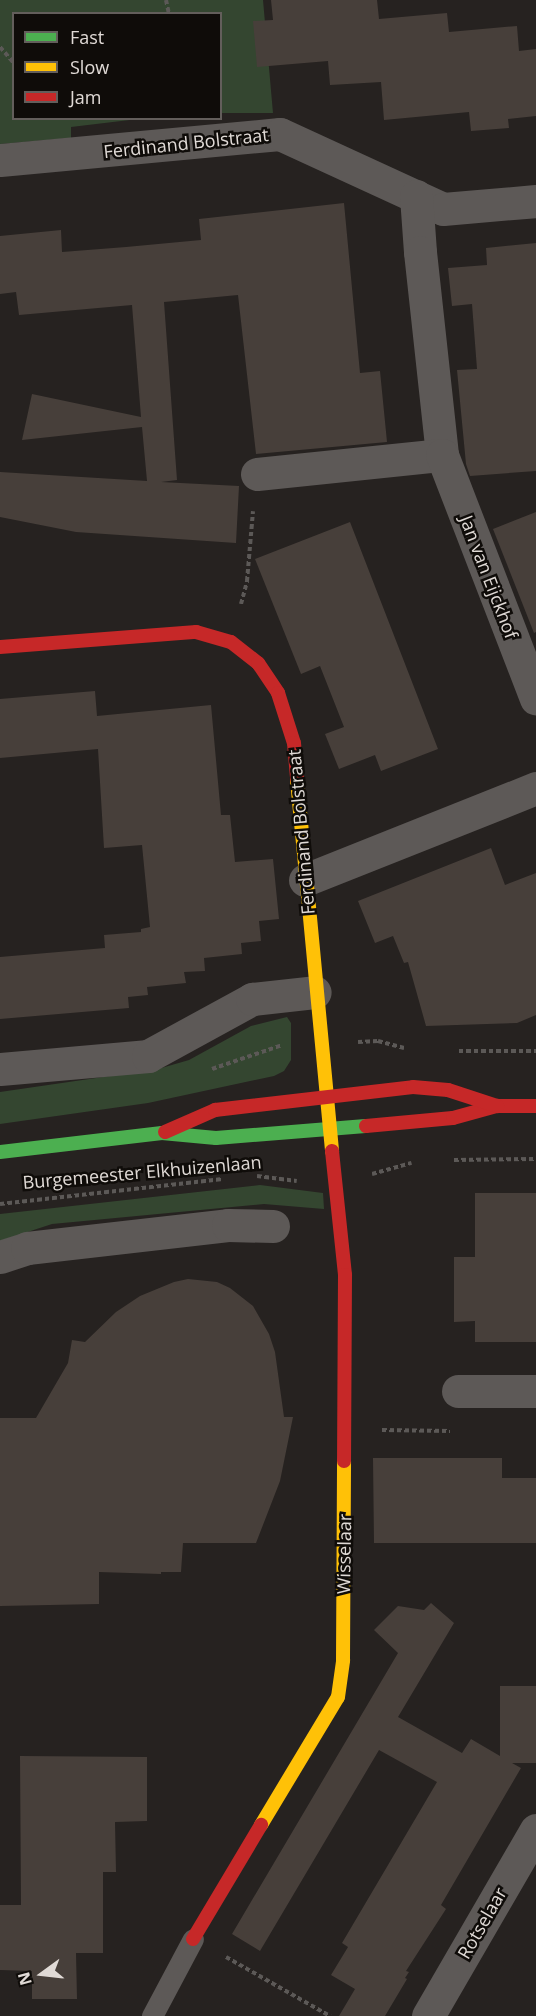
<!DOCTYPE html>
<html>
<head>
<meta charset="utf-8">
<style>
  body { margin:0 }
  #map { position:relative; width:536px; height:2016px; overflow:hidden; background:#262220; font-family:"Open Sans",sans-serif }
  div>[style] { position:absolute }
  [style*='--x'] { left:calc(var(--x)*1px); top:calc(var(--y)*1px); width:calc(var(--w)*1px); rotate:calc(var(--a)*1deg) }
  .green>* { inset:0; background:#344630 }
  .building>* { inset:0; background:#473f3a }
  .path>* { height:4px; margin-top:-2px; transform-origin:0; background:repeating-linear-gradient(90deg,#5c5957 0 4.5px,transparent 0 7.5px) }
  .lane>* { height:21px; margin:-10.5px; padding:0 10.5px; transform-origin:10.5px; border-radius:10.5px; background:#5d5957 }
  .street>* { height:33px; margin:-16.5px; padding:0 16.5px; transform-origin:16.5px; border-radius:16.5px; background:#5d5957 }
  .fast>* { height:14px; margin:-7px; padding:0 7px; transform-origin:7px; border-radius:7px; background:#4caf50 }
  .slow>* { height:14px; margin:-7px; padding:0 7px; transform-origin:7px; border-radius:7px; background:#ffc107 }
  .jam>* { height:14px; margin:-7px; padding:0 7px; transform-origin:7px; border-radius:7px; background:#c62828 }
  span { translate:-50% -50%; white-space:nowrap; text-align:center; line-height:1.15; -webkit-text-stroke:5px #0f0c09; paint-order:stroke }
  .street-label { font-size:18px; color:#e0dad6 }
  .legend { position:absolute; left:12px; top:12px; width:210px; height:108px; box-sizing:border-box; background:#0f0c09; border:2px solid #635e5b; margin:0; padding:8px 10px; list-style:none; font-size:18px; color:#e0dad6 }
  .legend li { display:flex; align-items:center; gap:12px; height:30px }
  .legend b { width:30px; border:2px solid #635e5b }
  .north { position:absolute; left:12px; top:1944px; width:60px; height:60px; -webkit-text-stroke:4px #0f0c09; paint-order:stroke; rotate:255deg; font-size:16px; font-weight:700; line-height:24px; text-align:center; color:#e0dad6 }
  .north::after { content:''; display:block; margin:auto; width:21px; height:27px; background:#e0dad6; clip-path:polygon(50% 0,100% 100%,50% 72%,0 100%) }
</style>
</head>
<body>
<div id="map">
  <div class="green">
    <i style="clip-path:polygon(0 0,263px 0,273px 113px,221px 113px,220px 14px,14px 14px,14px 118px,138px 119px,71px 127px,71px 138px,0 144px)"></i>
    <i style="clip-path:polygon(287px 1017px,291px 1023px,291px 1060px,284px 1071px,274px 1076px,148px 1103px,0 1124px,0 1092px,158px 1069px,189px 1060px,251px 1026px)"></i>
    <i style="clip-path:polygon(260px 1185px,323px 1193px,324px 1209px,264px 1204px,52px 1224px,0 1241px,0 1214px)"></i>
  </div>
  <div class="building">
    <i style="clip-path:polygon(271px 0,377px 0,379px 19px,447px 13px,449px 32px,517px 26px,519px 51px,536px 49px,536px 116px,508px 119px,509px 128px,471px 131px,469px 112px,384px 120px,381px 82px,330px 85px,328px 61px,257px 67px,253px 21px,273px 20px)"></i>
    <i style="clip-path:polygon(344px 203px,360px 373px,380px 371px,387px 442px,256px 454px,238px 295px,164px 302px,177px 480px,161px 482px,239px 486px,236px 543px,76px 532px,0 517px,0 472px,147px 481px,142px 427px,22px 440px,32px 394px,141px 417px,132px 305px,19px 315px,16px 292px,0 294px,0 236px,61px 230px,62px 252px,126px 247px,201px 240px,199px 219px)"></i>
    <i style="clip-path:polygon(536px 243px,536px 471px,470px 476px,466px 464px,457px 370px,477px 369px,472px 304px,452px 306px,448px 268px,487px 265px,486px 248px)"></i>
    <i style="clip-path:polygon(536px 512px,536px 632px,534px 633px,493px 529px)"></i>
    <i style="clip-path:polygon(350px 522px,438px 749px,381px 771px,375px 755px,339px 769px,325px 734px,344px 727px,320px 666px,301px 674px,255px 559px)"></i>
    <i style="clip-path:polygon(95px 691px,97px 716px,211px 705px,221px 815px,230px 815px,235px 862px,273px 859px,279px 919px,259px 921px,261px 941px,241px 943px,242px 954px,204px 958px,205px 971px,184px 972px,186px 983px,147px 987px,148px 995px,128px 997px,129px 1008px,0 1019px,0 957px,105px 948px,104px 935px,141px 932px,141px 929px,150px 927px,142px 845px,104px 848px,98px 749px,0 758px,0 699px)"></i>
    <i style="clip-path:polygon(491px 848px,505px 885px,536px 873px,536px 1015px,517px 1023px,426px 1026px,408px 962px,404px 963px,393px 936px,375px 943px,358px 901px)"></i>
    <i style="clip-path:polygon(475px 1193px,536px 1193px,536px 1342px,475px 1342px,475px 1321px,454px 1322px,454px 1257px,475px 1257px)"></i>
    <i style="clip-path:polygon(188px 1279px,217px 1282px,230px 1288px,253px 1306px,269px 1334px,275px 1352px,284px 1417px,293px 1417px,280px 1481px,256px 1543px,183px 1543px,181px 1572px,161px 1572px,161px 1574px,99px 1572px,99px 1604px,0 1606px,0 1418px,36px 1418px,68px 1363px,72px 1340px,85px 1342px,116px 1312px,140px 1296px,174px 1282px)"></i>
    <i style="clip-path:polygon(373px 1458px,502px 1458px,502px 1478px,536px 1478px,536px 1543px,374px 1543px)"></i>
    <i style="clip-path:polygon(431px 1603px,454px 1623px,398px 1717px,462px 1753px,471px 1739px,500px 1756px,500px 1686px,536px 1686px,536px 1763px,512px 1763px,521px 1768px,441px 1905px,446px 1909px,406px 1971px,409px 1972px,405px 1978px,407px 1979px,385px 2016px,339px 2016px,355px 1989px,331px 1975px,348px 1947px,342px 1943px,437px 1782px,379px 1750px,260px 1951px,232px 1934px,398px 1653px,374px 1630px,398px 1606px,424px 1610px)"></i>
    <i style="clip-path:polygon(20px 1756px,147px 1757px,147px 1821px,115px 1822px,116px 1872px,103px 1872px,103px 1953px,76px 1953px,77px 1999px,32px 1999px,32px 1971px,0 1970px,0 1905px,21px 1905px)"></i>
  </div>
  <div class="path">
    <i style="--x:166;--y:0;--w:14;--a:78"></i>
    <i style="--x:0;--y:47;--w:21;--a:49"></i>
    <i style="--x:241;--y:604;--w:24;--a:-75"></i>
    <i style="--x:247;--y:581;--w:70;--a:-85.1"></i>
    <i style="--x:358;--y:1042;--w:20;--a:-3"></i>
    <i style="--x:378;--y:1041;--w:27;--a:15"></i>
    <i style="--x:459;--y:1051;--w:77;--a:0"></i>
    <i style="--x:212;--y:1069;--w:74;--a:-18.9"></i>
    <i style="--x:454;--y:1160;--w:82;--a:-0.7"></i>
    <i style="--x:372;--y:1174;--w:41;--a:-15.8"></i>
    <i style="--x:257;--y:1176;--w:40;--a:7.1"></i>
    <i style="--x:0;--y:1204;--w:224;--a:-6.4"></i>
    <i style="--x:382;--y:1430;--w:68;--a:0.8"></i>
    <i style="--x:226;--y:1957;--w:120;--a:29.6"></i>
  </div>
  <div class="lane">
    <i style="--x:152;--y:2016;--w:87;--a:-62"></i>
  </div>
  <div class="street">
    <i style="--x:0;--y:160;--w:281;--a:-5.3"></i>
    <i style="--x:280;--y:134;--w:179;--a:24.7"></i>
    <i style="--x:443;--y:209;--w:93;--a:-4.9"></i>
    <i style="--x:416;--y:196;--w:56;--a:85.9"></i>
    <i style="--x:420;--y:252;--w:204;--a:83.8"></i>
    <i style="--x:257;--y:474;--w:186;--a:-5.9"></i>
    <i style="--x:442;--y:455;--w:261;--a:68.9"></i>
    <i style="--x:305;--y:880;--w:249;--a:-21.7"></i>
    <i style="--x:0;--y:1069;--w:149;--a:-5"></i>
    <i style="--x:148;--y:1056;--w:119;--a:-28.7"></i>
    <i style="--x:252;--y:999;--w:63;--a:-6.3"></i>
    <i style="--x:0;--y:1257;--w:28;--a:-18"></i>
    <i style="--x:27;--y:1248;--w:202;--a:-6.5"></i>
    <i style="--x:228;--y:1225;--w:45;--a:1.3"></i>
    <i style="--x:458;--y:1391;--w:78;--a:0"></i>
    <i style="--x:428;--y:2016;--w:215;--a:-59.9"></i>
  </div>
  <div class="fast">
    <i style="--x:0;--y:1152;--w:163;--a:-6.7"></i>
    <i style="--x:162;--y:1133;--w:54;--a:5.3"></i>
    <i style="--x:216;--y:1138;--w:150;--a:-4.6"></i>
  </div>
  <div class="slow">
    <i style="--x:297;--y:780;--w:373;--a:84.6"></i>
    <i style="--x:261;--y:1825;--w:149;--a:-59"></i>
    <i style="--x:338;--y:1697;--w:37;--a:-82"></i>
    <i style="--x:343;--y:1660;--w:199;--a:-89.7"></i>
  </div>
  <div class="jam">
    <i style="--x:0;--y:647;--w:197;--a:-4.4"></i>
    <i style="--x:196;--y:632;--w:36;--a:16"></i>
    <i style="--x:231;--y:642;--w:34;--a:38"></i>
    <i style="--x:258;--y:663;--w:36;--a:56"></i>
    <i style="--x:278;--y:693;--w:52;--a:72.3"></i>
    <i style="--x:294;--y:743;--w:37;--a:85"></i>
    <i style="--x:366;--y:1126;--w:87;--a:-5.3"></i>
    <i style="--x:453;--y:1118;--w:46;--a:-15.3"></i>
    <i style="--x:497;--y:1106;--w:39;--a:0"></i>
    <i style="--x:165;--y:1132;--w:55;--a:-23.7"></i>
    <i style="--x:215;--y:1110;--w:199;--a:-6.6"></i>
    <i style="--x:413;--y:1087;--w:35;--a:5"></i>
    <i style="--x:448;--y:1090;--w:52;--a:18.1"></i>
    <i style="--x:332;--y:1151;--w:125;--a:84"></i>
    <i style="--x:345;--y:1275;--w:186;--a:90.3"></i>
    <i style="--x:193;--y:1939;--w:133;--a:-59.2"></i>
  </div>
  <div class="street-label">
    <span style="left:186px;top:143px;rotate:-6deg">Ferdinand Bolstraat</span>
    <span style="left:489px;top:577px;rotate:69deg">Jan van Eijckhof</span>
    <span style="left:301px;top:832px;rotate:-95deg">Ferdinand Bolstraat</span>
    <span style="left:142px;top:1172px;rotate:-5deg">Burgemeester Elkhuizenlaan</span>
    <span style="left:344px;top:1554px;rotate:-89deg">Wisselaar</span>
    <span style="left:482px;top:1923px;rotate:-60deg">Rotselaar</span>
  </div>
  <ul class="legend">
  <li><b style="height:8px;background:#4caf50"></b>Fast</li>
  <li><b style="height:8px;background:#ffc107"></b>Slow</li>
  <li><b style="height:8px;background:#c62828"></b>Jam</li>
  </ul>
  <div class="north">N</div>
</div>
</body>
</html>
